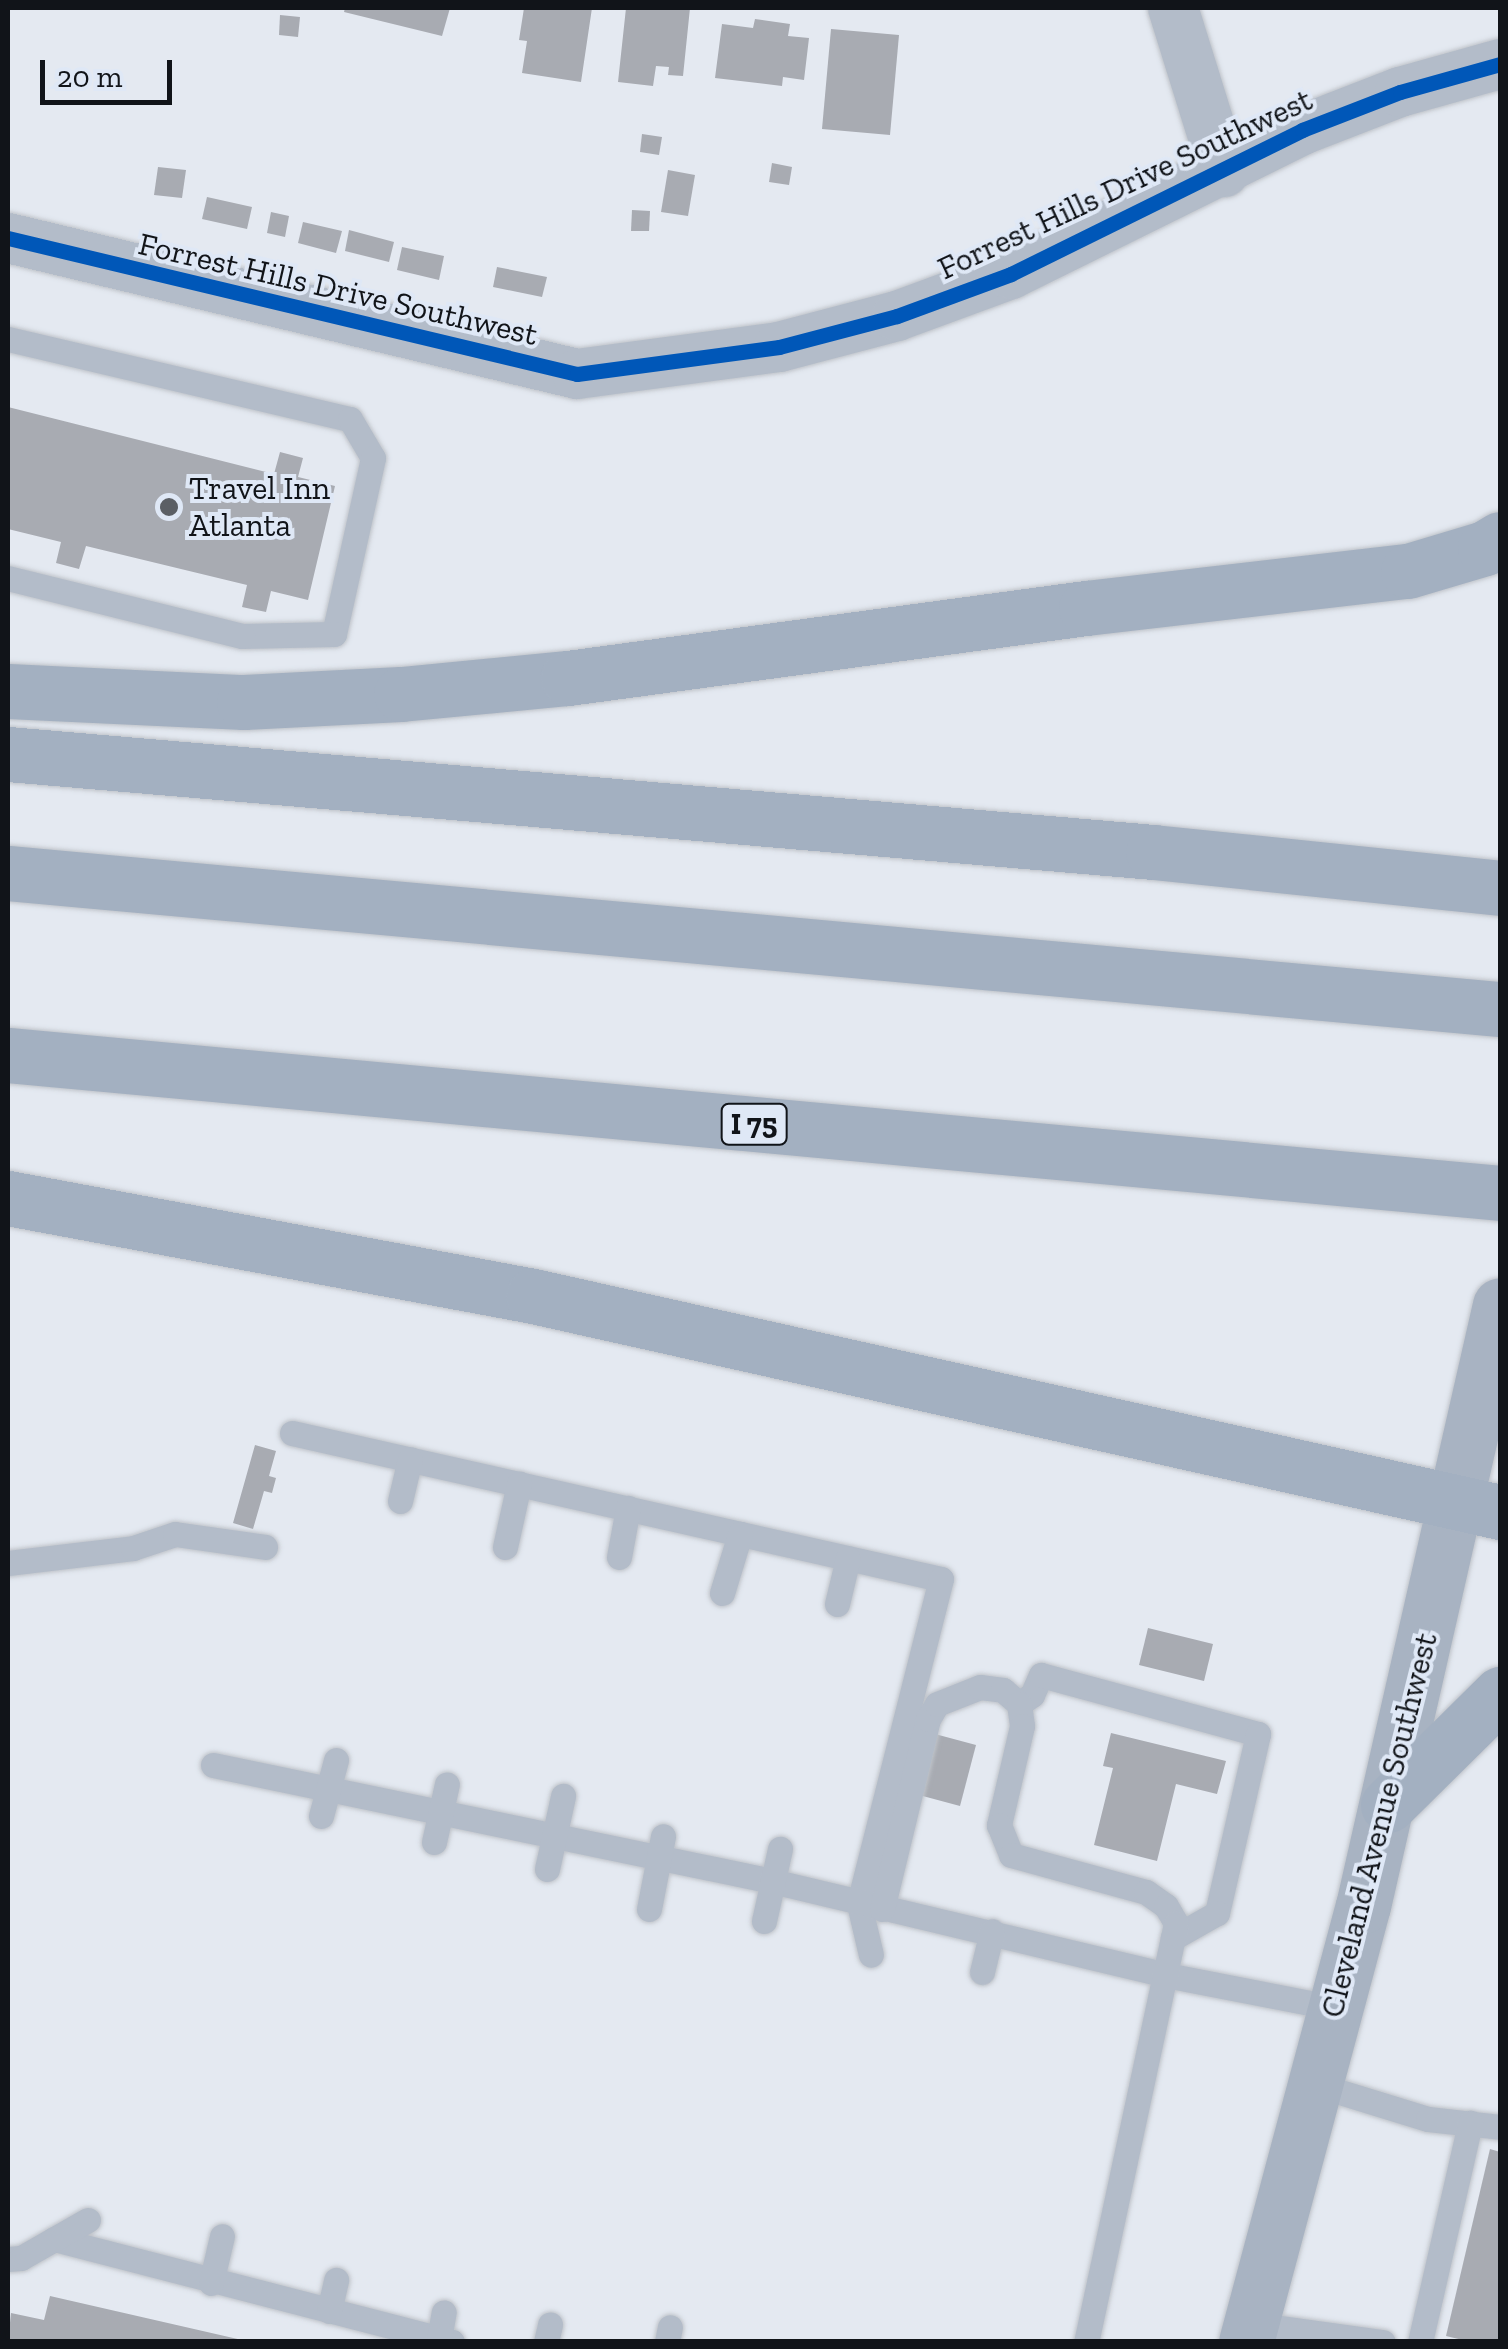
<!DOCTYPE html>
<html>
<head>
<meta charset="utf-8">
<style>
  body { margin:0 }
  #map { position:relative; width:1508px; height:2349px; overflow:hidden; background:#e4e9f1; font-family:"Zilla Slab",serif }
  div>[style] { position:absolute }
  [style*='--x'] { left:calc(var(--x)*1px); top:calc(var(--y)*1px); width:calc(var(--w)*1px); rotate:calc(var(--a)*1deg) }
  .building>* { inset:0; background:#a8abb2 }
  .roads { filter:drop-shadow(0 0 2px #bfc3c9) drop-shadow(0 0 2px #bfc3c9) }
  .lane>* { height:25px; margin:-12.5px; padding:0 12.5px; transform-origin:12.5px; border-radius:12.5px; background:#b3bcc9 }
  .street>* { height:50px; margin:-25px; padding:0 25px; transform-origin:25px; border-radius:25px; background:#b3bcc9 }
  .secondary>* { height:55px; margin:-27.5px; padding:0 27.5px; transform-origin:27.5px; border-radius:27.5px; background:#a8b3c2 }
  .highway>* { height:55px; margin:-27.5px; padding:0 27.5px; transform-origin:27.5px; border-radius:27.5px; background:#a3b0c1 }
  .cycleway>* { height:15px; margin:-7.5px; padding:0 7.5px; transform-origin:7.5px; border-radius:7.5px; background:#0057b8 }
  .dots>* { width:28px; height:28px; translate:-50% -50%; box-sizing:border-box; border:5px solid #dfe8f6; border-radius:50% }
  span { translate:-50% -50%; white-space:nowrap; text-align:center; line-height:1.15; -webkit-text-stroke:8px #dfe8f6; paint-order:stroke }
  .shield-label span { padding:2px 8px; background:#dfe8f6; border:2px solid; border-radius:8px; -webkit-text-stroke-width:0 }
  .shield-label { font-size:30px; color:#111419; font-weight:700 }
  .street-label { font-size:32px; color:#111419 }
  .poi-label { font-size:32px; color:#111419 }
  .left { translate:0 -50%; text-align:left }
  .frame { position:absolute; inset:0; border:10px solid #111419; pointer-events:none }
  .scale { position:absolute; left:40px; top:60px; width:132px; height:45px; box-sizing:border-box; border:5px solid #111419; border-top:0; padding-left:12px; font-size:30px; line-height:35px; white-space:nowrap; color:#111419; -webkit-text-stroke:8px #dfe8f6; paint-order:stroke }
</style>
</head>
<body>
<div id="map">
  <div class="building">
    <i style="clip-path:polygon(345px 8px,450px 8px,442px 36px,344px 12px)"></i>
    <i style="clip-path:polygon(524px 8px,592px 8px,581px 82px,522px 73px,527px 41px,519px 40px)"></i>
    <i style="clip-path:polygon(626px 8px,690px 8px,683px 76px,668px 75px,669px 67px,656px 66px,653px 86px,618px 82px)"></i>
    <i style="clip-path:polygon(280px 15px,300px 17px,298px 37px,279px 35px)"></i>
    <i style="clip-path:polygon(755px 19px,790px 24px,788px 36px,809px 38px,804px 80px,783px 77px,782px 86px,715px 78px,722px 24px,753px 28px)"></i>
    <i style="clip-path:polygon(831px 29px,899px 35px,890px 135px,822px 129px)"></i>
    <i style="clip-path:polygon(642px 134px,662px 137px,659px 155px,640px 152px)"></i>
    <i style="clip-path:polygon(772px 163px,792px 167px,789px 185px,769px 182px)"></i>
    <i style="clip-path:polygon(158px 167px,186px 170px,182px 198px,154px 195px)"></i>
    <i style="clip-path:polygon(668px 170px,695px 175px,688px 216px,661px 212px)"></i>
    <i style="clip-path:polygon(207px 197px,252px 207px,247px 229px,202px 219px)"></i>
    <i style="clip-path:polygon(632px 210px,650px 211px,649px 231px,631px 231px)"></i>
    <i style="clip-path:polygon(271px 212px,289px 216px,285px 237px,267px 233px)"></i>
    <i style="clip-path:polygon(303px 222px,342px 231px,336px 253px,298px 243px)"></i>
    <i style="clip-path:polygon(349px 230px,394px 242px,389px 262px,345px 251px)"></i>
    <i style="clip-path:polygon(402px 247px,444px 256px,439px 280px,397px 270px)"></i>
    <i style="clip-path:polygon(497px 267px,547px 277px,542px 297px,493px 287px)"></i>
    <i style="clip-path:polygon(8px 407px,274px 474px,280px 452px,303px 458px,298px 477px,335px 486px,308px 600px,271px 591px,266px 612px,242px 607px,247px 585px,86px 546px,79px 569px,56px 563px,61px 542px,8px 529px)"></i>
    <i style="clip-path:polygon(255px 1445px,276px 1451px,269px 1476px,276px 1478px,272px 1493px,264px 1491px,253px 1529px,233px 1523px)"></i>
    <i style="clip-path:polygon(1148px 1628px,1213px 1644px,1204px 1681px,1139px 1665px)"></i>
    <i style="clip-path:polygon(1111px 1733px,1226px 1761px,1217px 1794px,1176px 1784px,1157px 1861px,1094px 1845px,1113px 1768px,1103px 1766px)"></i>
    <i style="clip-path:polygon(935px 1734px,976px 1745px,960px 1806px,919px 1795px)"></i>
    <i style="clip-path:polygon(1490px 2149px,1500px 2152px,1500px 2342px,1471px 2342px,1446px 2336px)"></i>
    <i style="clip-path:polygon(50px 2296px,242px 2340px,242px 2342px,8px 2342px,11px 2313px,44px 2320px)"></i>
  </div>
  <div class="roads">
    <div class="lane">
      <i style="--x:8;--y:339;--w:351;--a:13.2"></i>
      <i style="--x:350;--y:419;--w:45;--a:59.5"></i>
      <i style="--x:373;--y:458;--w:180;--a:102.5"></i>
      <i style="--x:334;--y:634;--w:92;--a:178.8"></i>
      <i style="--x:242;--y:636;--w:241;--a:-166.1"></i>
      <i style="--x:292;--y:1433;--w:665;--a:12.68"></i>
      <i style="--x:941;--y:1579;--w:335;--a:104.2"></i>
      <i style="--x:859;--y:1904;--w:52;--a:76.8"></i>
      <i style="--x:400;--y:1501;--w:43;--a:-76.6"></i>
      <i style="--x:505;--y:1547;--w:65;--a:-77.5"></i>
      <i style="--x:619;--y:1557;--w:50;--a:-79.6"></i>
      <i style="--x:8;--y:1563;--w:126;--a:-6.8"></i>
      <i style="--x:133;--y:1548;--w:44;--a:-18.4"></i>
      <i style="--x:175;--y:1534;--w:91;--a:8.2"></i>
      <i style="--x:722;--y:1593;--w:62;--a:-73"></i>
      <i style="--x:837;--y:1604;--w:47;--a:-76.6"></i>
      <i style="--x:1019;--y:1704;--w:16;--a:-35"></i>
      <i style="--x:1032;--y:1695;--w:22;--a:-66"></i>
      <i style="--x:1041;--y:1675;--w:225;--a:15.2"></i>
      <i style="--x:1258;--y:1734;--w:184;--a:102.9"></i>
      <i style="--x:1217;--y:1913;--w:51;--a:150.4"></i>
      <i style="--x:213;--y:1765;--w:571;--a:11.72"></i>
      <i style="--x:772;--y:1881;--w:405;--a:13.4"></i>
      <i style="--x:1166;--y:1975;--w:172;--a:11"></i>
      <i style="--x:321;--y:1816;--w:58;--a:-75"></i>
      <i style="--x:434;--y:1842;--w:59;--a:-77.4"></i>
      <i style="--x:547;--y:1869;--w:75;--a:-77.6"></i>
      <i style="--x:649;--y:1909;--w:74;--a:-79.1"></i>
      <i style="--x:882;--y:1909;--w:195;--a:-76.4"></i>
      <i style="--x:928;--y:1719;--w:17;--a:-59"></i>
      <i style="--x:937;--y:1704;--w:46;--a:-21.6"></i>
      <i style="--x:980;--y:1687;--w:23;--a:7"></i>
      <i style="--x:1003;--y:1690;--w:21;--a:41"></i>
      <i style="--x:1019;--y:1704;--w:22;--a:82"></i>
      <i style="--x:1022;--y:1726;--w:102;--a:103.1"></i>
      <i style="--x:999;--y:1825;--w:32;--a:68"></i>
      <i style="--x:1011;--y:1855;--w:140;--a:15.3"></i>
      <i style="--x:1146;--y:1892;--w:24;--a:35"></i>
      <i style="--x:1166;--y:1906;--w:20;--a:60"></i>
      <i style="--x:1176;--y:1923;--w:429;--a:102.1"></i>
      <i style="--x:764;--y:1921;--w:74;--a:-77.5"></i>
      <i style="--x:982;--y:1972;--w:42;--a:-76.3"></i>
      <i style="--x:1314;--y:2084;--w:119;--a:17.1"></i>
      <i style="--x:1428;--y:2119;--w:72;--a:6.3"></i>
      <i style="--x:54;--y:2239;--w:411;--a:14.5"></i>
      <i style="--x:8;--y:2259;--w:13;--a:-4"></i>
      <i style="--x:21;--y:2258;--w:77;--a:-29.6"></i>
      <i style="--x:211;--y:2283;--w:48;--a:-76.8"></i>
      <i style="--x:329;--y:2311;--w:32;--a:-77"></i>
      <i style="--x:1251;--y:2324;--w:133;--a:7.8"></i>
      <i style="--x:439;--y:2339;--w:27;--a:-80"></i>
      <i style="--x:546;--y:2342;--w:18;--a:-77"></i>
      <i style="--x:667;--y:2342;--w:15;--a:-79"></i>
      <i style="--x:1420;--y:2342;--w:225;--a:-77.1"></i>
    </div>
    <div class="street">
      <i style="--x:1173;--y:8;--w:172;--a:72.7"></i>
      <i style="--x:8;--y:238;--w:585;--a:13.44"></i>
      <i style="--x:577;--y:374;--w:204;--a:-7.6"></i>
      <i style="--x:779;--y:347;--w:122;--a:-14.7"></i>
      <i style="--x:897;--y:316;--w:121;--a:-20.2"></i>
      <i style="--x:1011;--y:274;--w:325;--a:-26.3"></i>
      <i style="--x:1302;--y:130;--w:105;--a:-21.2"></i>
      <i style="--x:1400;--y:92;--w:104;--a:-15.6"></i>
    </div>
    <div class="secondary">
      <i style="--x:1246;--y:2342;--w:451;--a:-75"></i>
      <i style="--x:1363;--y:1906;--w:616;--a:-77.16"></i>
    </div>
    <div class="highway">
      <i style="--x:8;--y:691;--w:236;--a:2.7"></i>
      <i style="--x:244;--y:702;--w:157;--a:-2.9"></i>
      <i style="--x:401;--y:694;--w:168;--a:-5.5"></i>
      <i style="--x:568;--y:678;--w:523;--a:-7.7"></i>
      <i style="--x:1086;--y:608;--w:324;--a:-6.6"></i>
      <i style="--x:1408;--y:571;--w:80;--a:-16.6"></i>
      <i style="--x:1485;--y:548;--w:17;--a:-31"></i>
      <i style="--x:8;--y:754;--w:1149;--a:4.89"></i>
      <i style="--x:1153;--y:852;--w:349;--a:5.9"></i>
      <i style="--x:8;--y:873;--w:1498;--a:5.21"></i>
      <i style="--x:8;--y:1055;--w:1498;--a:5.28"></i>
      <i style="--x:8;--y:1198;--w:534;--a:10.57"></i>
      <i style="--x:533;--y:1296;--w:991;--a:12.59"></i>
      <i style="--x:1388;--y:1805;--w:158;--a:-44.7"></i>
    </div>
  </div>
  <div class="cycleway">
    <i style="--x:8;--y:238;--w:585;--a:13.44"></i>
    <i style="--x:577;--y:374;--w:204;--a:-7.6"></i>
    <i style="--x:779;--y:347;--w:122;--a:-14.7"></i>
    <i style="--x:897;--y:316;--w:121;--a:-20.2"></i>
    <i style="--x:1011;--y:274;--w:325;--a:-26.3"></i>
    <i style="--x:1302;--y:130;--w:105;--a:-21.2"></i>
    <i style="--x:1400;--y:92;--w:104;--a:-15.6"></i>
  </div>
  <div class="dots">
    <i style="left:169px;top:507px;background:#5b5f65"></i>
  </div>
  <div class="shield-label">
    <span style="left:754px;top:1124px">I 75</span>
  </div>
  <div class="street-label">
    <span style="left:1125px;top:184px;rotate:-25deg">Forrest Hills Drive Southwest</span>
    <span style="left:338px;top:289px;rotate:13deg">Forrest Hills Drive Southwest</span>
    <span style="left:1379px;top:1825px;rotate:-76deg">Cleveland Avenue Southwest</span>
  </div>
  <div class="poi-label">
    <span class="left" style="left:189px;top:507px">Travel Inn<br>Atlanta</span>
  </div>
  <div class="frame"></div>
  <div class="scale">20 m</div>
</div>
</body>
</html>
